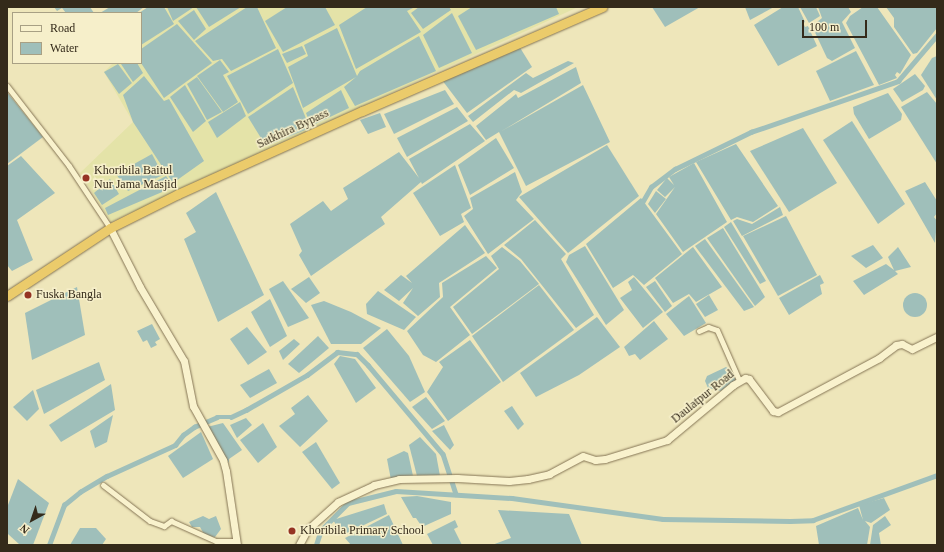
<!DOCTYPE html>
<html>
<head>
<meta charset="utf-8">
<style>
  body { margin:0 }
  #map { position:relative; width:944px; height:552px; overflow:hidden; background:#eee6ba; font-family:"Times New Roman",serif }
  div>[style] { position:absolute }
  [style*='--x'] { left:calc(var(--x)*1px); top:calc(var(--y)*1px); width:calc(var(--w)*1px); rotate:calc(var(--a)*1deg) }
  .farmland>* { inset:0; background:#e4e3a8 }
  .water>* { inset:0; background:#9fbfba }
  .round { border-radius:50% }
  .canal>* { height:4.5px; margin:-2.25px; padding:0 2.25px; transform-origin:2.25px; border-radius:2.25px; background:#9fbfba }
  .roads { filter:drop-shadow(0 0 1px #857555) drop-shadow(0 0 1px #857555) }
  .minor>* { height:5px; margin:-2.5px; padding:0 2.5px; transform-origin:2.5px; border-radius:2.5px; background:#f9f2cd }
  .tertiary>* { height:7px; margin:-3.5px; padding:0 3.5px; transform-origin:3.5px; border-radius:3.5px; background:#f9f2cd }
  .trunk>* { height:9px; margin:-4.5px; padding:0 4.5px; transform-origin:4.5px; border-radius:4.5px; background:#ebcb6b }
  .dots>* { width:11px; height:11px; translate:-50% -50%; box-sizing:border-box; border:2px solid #f6efca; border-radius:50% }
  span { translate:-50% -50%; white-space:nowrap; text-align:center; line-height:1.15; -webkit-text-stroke:3px #f6efca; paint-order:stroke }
  .street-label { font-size:12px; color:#342a1a }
  .poi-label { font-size:12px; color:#342a1a }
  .left { translate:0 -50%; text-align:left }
  .frame { position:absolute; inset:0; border:8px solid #342a1a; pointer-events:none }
  .legend { position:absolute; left:12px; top:12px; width:130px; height:52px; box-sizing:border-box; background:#f6efca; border:1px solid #a8a084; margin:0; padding:5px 7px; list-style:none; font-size:12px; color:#342a1a }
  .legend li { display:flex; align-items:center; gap:8px; height:20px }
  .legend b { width:20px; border:1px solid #a8a084 }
  .north { position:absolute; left:12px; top:500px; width:40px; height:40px; -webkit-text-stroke:3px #f6efca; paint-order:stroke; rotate:220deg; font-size:11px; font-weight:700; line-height:16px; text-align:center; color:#342a1a }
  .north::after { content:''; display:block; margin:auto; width:14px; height:18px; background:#342a1a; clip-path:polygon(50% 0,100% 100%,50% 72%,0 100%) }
  .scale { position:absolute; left:802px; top:20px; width:65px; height:18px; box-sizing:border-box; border:2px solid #342a1a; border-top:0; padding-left:5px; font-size:12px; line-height:14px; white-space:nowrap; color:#342a1a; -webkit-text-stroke:3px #f6efca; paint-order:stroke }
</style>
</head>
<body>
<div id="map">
  <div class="farmland">
    <i style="clip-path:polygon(167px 7px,578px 7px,111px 222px,80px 173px,133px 122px,104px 72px,113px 63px,141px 63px,141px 34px)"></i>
  </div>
  <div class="water">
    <i style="clip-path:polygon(54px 7px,90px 7px,94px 13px,66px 13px,62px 8px,57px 11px)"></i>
    <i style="clip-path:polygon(110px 7px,144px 7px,136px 13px,100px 13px)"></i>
    <i style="clip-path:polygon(148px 7px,164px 7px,174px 24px,141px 45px,139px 13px)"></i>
    <i style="clip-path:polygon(167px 7px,194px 7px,173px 21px)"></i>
    <i style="clip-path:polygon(196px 7px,241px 7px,209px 27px)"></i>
    <i style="clip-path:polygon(247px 7px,257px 7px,276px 48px,231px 71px,222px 59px,213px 61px,195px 41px)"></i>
    <i style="clip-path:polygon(287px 7px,325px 7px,335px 25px,283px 52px,265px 21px)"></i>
    <i style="clip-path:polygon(367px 7px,415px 7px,407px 11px,421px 32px,356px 69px,339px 25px)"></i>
    <i style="clip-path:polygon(419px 7px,449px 7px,451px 10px,423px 29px,411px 13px)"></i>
    <i style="clip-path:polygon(472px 7px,556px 7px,559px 14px,476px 50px,458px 16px)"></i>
    <i style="clip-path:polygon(652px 7px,700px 7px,665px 27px)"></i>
    <i style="clip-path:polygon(745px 7px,774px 7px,750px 20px)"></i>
    <i style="clip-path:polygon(783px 7px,798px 7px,805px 22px,803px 23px,805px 27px,808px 26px,817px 46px,778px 66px,754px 25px)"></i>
    <i style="clip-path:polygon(800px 7px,816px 7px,820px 16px,809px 23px)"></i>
    <i style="clip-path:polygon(818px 7px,848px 7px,851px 12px,842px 22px,855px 48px,832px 61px,827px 58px,812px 26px,822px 18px)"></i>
    <i style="clip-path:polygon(863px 7px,877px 7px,911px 55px,900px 74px,897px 72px,895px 75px,897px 78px,879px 85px,846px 23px,850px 16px)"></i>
    <i style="clip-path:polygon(886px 7px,937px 7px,937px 28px,917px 53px,913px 54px,894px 27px,894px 18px)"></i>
    <i style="clip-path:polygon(194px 10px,206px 29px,194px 40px,178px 21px)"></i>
    <i style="clip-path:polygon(452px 13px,472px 53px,439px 68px,423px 35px)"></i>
    <i style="clip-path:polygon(177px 24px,212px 63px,164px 98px,141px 63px,141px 49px)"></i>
    <i style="clip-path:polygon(337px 28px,357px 76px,360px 71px,419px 36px,436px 71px,355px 106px,344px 87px,356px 77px,303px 108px,288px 67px,308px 56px,304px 45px)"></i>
    <i style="clip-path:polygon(302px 46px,306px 54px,287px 63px,282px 54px)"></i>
    <i style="clip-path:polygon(519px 46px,532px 67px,467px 113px,442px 80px)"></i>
    <i style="clip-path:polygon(278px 49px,293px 83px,248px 114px,227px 76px)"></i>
    <i style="clip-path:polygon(856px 51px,874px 85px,830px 101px,816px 71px)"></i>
    <i style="clip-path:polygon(937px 56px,937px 100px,921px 75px,932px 58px)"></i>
    <i style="clip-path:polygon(220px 60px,229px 72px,223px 75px,238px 102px,223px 112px,197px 76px)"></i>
    <i style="clip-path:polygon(568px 61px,574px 63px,521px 93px,514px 90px,473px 122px,468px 116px,526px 73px,533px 78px)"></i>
    <i style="clip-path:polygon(137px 63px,143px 73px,133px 82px,121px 64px)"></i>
    <i style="clip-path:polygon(118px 64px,132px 83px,119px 94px,104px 72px)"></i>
    <i style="clip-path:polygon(576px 67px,581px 83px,500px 132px,583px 85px,610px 142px,526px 186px,499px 132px,486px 140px,476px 126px,516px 94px,518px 98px)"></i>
    <i style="clip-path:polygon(915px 74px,925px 86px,923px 90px,902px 102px,893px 89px)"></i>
    <i style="clip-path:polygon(144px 76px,164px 101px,169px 99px,204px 161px,173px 183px,133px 122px,123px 95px)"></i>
    <i style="clip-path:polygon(197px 77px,222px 112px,207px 120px,187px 84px)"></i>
    <i style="clip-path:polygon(185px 85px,206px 121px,193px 132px,170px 97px)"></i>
    <i style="clip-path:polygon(293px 87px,310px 128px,266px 146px,248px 117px)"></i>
    <i style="clip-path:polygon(341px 90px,349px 108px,311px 126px,306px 113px)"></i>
    <i style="clip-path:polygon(445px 90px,454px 104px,394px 134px,384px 114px)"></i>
    <i style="clip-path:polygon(7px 92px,43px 137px,7px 164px)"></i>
    <i style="clip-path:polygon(927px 92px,937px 104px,937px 164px,901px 107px)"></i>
    <i style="clip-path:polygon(888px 93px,902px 114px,901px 120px,869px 139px,854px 114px,853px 107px)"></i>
    <i style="clip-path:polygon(240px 102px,246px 116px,217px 138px,208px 122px)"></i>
    <i style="clip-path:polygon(457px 107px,468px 121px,407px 157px,397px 138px)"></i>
    <i style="clip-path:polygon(380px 113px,386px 127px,368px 134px,360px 120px)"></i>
    <i style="clip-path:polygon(852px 121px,905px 204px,878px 224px,823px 140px)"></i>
    <i style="clip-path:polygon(470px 124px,485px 141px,422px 184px,421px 182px,381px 217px,385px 224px,311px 276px,299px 255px,302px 251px,290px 224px,323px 201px,331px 211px,348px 199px,343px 188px,399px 152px,419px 178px,409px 159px)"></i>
    <i style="clip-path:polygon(803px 128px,837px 183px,789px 212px,750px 151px)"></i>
    <i style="clip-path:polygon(496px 138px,514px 168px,470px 195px,458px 165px)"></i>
    <i style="clip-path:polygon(736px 144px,778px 206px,753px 222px,737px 217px,731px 220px,696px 162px)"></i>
    <i style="clip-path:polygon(607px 145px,639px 196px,568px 253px,519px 197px)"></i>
    <i style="clip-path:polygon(152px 154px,163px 175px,128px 191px,116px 174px)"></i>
    <i style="clip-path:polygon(21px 156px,55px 193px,17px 220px,33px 260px,12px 271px,7px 265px,7px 166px)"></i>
    <i style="clip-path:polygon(694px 163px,727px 222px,683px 252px,656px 214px,675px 187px,665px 197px,657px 190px,667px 178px,674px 185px,669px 177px)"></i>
    <i style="clip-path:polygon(455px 165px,471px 208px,461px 214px,464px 222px,440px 236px,413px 193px)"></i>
    <i style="clip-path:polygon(515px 172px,522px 192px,516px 200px,534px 219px,488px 254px,464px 216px,473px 209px,470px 198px)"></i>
    <i style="clip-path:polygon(166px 176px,174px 187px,108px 215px,105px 208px)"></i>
    <i style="clip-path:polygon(110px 179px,119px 194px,102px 205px,94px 193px)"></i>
    <i style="clip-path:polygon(925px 182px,937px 201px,937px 213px,934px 217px,937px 221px,935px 243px,905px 191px)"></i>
    <i style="clip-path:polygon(656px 191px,666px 199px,655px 213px,648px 204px)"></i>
    <i style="clip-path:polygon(216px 192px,264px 295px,218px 322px,184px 239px,196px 232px,186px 213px)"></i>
    <i style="clip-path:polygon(641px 198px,682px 254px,644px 285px,633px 275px,613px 288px,586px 244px)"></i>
    <i style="clip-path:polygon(780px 207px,783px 215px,742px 236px,733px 221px,737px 219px,752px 224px)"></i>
    <i style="clip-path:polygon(786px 216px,817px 275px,778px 296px,743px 236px)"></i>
    <i style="clip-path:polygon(535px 220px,566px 254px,561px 259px,594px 315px,576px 328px,521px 259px,504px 245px)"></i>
    <i style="clip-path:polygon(731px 222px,766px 281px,760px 284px,724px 227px)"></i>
    <i style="clip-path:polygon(465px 225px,485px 253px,439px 283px,440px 297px,418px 316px,403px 303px,413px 288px,399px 301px,384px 290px,401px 275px,412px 283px,406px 276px)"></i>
    <i style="clip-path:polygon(723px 228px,765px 297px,755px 306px,707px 238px)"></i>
    <i style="clip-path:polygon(705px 239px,754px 307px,744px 311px,695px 246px)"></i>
    <i style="clip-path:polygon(873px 245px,883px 258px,866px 268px,851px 256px)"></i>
    <i style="clip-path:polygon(585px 246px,624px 310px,606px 325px,566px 262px,569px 255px)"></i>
    <i style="clip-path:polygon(502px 247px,520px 261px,539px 284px,472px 334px,453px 307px,499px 269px,491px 256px)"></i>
    <i style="clip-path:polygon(693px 247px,722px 287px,696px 302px,689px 294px,673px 303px,655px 278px)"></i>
    <i style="clip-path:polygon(898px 247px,911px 267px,895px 271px,898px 274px,864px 295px,853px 281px,886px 264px,894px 270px,888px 257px)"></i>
    <i style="clip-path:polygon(486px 256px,497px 268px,450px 307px,470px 335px,436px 362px,423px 355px,407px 331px,443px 297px,442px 283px)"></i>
    <i style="clip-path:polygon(820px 275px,824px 283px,820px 285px,822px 294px,789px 315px,779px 298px)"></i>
    <i style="clip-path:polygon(309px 277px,320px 293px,306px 303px,291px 289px)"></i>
    <i style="clip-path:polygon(634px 277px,663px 312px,643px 328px,620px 298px,632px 290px,628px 282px)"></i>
    <i style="clip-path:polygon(283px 281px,309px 318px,288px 327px,269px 289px)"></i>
    <i style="clip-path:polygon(655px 281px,672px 306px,665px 312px,646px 287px)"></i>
    <i style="clip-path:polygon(539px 285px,574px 330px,503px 382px,472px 336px)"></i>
    <i style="clip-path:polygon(77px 287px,85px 335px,32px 360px,25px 313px)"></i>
    <i style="clip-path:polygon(378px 291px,416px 317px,404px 330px,367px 314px,366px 304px)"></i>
    <i class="round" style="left:903px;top:293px;width:24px;height:24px"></i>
    <i style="clip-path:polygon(709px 295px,718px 310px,705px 317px,696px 304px)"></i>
    <i style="clip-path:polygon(689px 296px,706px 323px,684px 336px,666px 314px)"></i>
    <i style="clip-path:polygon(270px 299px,287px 336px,270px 347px,251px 312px)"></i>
    <i style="clip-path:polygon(324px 301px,351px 312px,381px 328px,361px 344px,331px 344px,311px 305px)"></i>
    <i style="clip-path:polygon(597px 317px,620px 347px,579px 375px,536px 397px,520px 373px)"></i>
    <i style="clip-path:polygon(654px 321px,668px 339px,640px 360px,635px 354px,629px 356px,624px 347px)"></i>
    <i style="clip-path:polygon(152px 324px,160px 339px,155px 342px,157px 345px,151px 348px,147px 340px,143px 342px,137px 331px)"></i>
    <i style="clip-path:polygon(247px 327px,267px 352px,248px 365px,230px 339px)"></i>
    <i style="clip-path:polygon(387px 329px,409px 356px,425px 392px,410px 402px,363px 348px)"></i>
    <i style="clip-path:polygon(318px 336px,329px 348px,299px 373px,288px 364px)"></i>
    <i style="clip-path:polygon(294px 339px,300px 344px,283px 360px,279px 351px)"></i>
    <i style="clip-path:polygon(470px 340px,501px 382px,448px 421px,427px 392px,443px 367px,439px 362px)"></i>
    <i style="clip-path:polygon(340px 356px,355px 359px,376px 388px,356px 403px,334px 364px)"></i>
    <i style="clip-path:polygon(99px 362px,105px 380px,44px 414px,36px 390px)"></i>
    <i style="clip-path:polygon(726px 367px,732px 371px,736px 380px,721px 391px,708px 388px,705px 381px,707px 376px)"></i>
    <i style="clip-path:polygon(269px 369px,277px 383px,250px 398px,240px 385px)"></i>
    <i style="clip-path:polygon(111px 384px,115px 410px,61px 442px,49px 425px)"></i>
    <i style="clip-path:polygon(33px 390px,39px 409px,27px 421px,13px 407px)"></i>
    <i style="clip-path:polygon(308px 395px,328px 421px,300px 447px,279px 426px,295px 414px,291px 408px)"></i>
    <i style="clip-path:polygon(426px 397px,445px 421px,432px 429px,412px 407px)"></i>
    <i style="clip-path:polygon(512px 406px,524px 424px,518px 430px,504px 411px)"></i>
    <i style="clip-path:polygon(113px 415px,107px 442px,95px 448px,90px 431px)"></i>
    <i style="clip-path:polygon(246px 418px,252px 425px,237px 438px,230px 425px)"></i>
    <i style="clip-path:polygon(223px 423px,242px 450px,229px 459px,229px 463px,207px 427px)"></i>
    <i style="clip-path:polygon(263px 423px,277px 447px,258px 463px,240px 440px)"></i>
    <i style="clip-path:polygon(444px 425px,454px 445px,450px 450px,432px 431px)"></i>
    <i style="clip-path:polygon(201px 432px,213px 459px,183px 478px,168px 456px)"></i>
    <i style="clip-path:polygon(420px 437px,436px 454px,440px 476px,417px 476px,409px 445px)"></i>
    <i style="clip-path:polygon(316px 442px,340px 483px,332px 489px,302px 452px)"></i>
    <i style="clip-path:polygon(404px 451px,408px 453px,413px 476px,391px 480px,387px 459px)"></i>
    <i style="clip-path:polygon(18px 479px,49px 503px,33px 545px,20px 545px,8px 534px,8px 505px)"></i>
    <i style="clip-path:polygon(417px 496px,451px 502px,451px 514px,422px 527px,416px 518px,413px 518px,401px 497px)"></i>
    <i style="clip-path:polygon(884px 498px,890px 510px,871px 523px,865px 521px,870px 527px,867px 545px,819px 545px,816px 526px,858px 508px,863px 520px,859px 505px)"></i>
    <i style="clip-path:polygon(384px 504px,387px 514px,343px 535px,333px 520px)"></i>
    <i style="clip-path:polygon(498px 510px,569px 514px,582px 545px,492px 545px,511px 538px)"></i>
    <i style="clip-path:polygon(389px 515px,403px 545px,351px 545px,345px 538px)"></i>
    <i style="clip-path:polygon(203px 516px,209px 519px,216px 516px,221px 529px,215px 537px,205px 536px,200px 527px,192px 527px,189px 522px)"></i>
    <i style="clip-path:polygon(885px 516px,891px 525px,879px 533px,881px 545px,870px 545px,873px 525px)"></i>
    <i style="clip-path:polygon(455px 520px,458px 527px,454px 529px,462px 545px,433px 545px,427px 534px)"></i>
    <i style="clip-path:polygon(80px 528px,96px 528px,106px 539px,102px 545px,70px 545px)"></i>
  </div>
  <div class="canal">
    <i style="--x:640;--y:206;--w:22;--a:-60"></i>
    <i style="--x:651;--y:187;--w:30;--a:-37"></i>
    <i style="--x:675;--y:169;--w:85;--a:-26"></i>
    <i style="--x:751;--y:132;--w:156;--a:-19.1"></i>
    <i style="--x:898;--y:81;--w:60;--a:-49.7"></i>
    <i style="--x:49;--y:545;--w:43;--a:-69.4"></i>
    <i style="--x:64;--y:505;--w:21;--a:-39"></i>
    <i style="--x:80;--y:492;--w:31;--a:-31"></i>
    <i style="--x:107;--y:476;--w:75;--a:-24.5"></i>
    <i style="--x:175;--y:445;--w:13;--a:-51"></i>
    <i style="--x:183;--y:435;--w:14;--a:-36"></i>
    <i style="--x:194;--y:427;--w:25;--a:-23"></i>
    <i style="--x:217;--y:417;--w:14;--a:0"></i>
    <i style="--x:231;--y:417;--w:17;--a:-25"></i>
    <i style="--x:246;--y:410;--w:70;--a:-29.8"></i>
    <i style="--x:307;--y:375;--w:38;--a:-37"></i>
    <i style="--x:337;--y:352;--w:20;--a:6"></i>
    <i style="--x:357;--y:354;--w:16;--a:45"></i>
    <i style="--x:368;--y:365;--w:116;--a:49.9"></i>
    <i style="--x:443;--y:454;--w:42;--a:72"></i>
    <i style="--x:316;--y:545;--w:16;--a:-72"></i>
    <i style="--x:321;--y:530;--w:38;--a:-45"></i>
    <i style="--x:348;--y:503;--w:49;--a:-14"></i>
    <i style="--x:396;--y:491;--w:116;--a:3.5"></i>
    <i style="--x:512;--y:498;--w:152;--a:7.9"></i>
    <i style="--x:663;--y:519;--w:127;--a:0.9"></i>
    <i style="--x:790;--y:521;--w:23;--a:-2"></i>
    <i style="--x:813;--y:520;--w:132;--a:-19.9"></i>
  </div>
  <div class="roads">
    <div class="minor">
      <i style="--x:7;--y:86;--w:101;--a:52.2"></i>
      <i style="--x:69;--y:166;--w:74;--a:56.5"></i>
      <i style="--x:699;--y:331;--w:10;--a:-24"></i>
      <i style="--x:708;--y:327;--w:9;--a:18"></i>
      <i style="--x:717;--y:330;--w:55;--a:66.3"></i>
      <i style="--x:103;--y:485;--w:59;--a:37.5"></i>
      <i style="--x:150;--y:521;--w:15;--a:20"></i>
      <i style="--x:164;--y:526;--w:9;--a:-36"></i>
      <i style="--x:171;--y:521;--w:49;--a:24"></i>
      <i style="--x:216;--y:541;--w:19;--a:0"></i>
    </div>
    <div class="tertiary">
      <i style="--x:110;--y:228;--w:66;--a:63"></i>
      <i style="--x:140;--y:287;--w:86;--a:59.3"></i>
      <i style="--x:184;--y:361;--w:46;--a:78.7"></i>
      <i style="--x:193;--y:406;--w:62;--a:60.9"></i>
      <i style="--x:223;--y:460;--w:11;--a:75"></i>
      <i style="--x:226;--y:471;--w:75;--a:81.5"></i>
      <i style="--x:299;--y:545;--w:17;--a:-62"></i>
      <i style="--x:307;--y:530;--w:42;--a:-42.1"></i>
      <i style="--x:338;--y:502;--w:40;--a:-25"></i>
      <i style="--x:374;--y:485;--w:26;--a:-13"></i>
      <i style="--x:399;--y:479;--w:58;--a:-1"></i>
      <i style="--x:457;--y:478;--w:52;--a:3.3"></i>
      <i style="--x:509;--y:481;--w:19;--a:-6"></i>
      <i style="--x:528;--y:479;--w:22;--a:-13"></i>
      <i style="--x:549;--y:474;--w:38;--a:-28"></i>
      <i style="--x:583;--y:456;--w:13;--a:18"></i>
      <i style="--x:595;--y:460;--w:10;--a:-6"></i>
      <i style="--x:605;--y:459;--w:65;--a:-17"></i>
      <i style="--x:667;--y:440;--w:86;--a:-39.8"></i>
      <i style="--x:733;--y:385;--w:14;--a:-30"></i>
      <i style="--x:745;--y:378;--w:4;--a:14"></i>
      <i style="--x:749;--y:379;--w:40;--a:53"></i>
      <i style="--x:773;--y:411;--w:5;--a:11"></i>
      <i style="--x:778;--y:412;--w:115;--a:-28.1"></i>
      <i style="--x:879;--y:358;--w:21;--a:-37"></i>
      <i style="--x:896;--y:345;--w:6;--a:-9"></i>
      <i style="--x:902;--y:344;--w:11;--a:27"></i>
      <i style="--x:912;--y:349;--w:28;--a:-26"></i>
    </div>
    <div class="trunk">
      <i style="--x:7;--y:296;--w:123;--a:-33.4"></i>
      <i style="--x:110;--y:228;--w:76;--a:-26.6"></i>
      <i style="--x:178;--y:194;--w:202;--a:-24.3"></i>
      <i style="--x:362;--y:111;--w:262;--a:-23.4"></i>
    </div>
  </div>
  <div class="dots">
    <i style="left:86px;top:178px;background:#953323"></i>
    <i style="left:28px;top:295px;background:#953323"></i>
    <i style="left:292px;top:531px;background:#953323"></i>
  </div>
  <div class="street-label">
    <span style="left:293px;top:129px;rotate:-25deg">Satkhira Bypass</span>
    <span style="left:703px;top:397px;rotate:-39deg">Daulatpur Road</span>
  </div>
  <div class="poi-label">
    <span class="left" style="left:94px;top:178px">Khoribila Baitul<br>Nur Jama Masjid</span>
    <span class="left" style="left:36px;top:295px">Fuska Bangla</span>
    <span class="left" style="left:300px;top:531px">Khoribila Primary School</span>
  </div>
  <div class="frame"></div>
  <ul class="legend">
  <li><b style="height:5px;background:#f9f2cd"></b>Road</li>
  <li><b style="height:11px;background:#9fbfba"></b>Water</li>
  </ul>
  <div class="north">N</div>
  <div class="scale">100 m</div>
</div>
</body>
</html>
